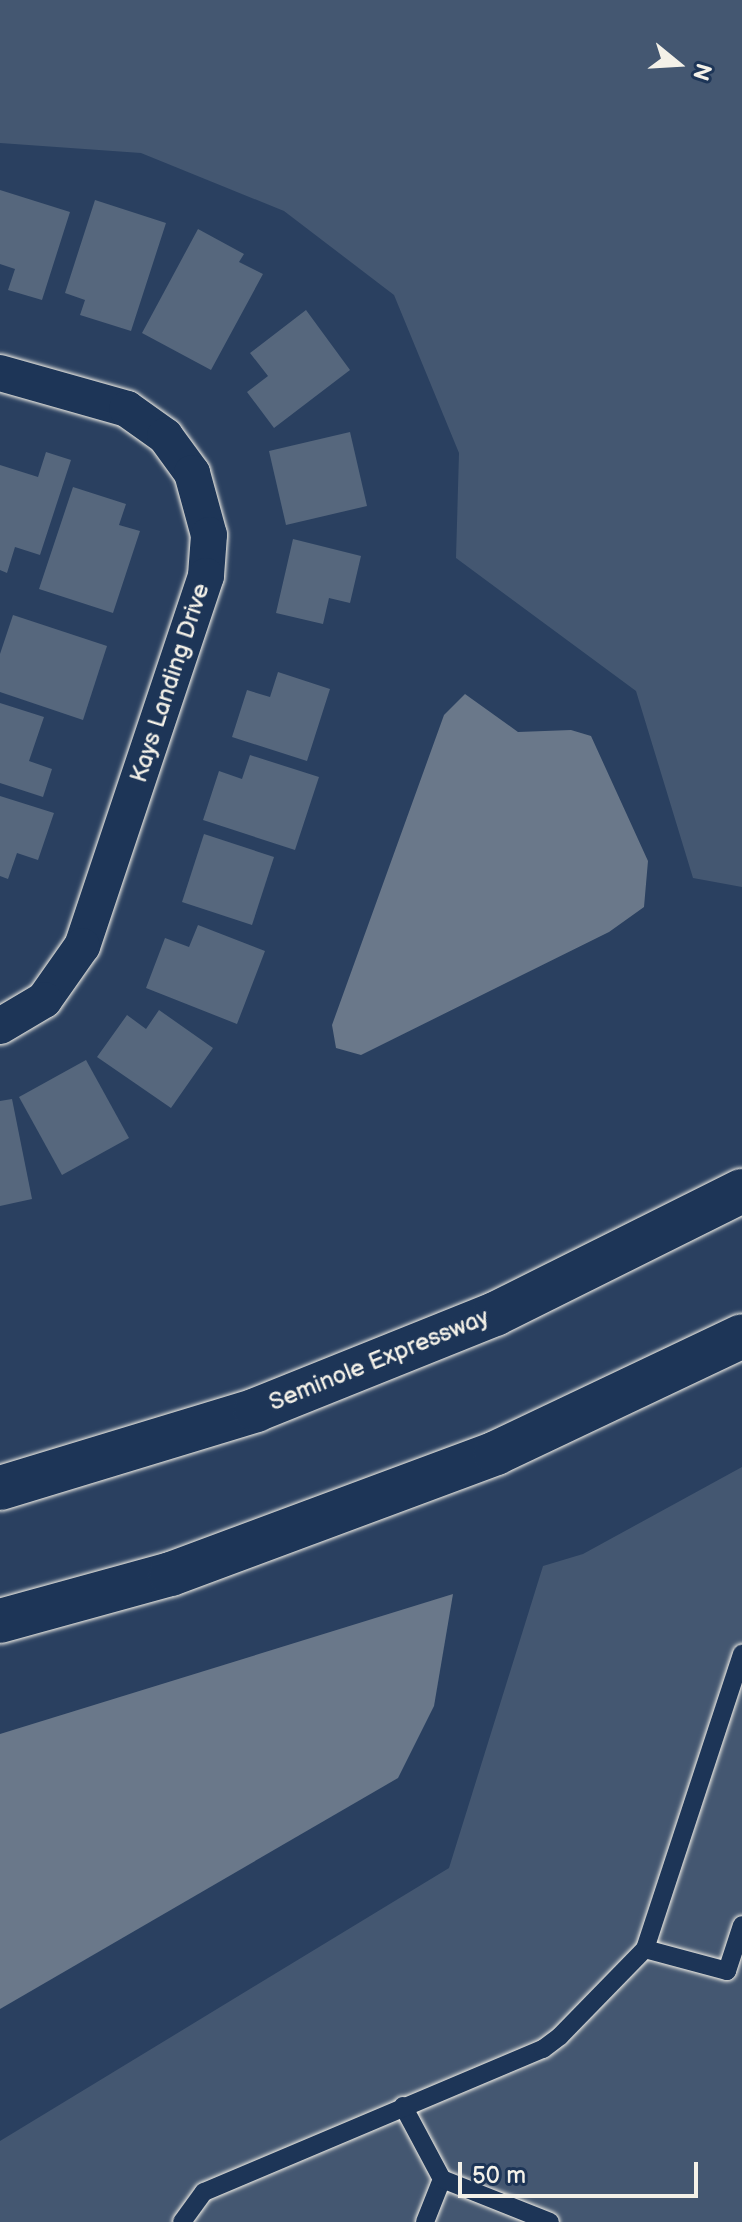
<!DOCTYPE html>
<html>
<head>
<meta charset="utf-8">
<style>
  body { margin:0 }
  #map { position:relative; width:742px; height:2222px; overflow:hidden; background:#2a4060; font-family:"Balsamiq Sans",sans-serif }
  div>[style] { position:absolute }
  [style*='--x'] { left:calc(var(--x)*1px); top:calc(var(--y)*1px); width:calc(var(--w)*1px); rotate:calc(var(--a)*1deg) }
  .green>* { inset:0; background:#445771 }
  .water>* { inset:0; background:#6a788a }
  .building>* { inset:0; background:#56677d }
  .roads { filter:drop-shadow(0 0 2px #f4f1e8) drop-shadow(0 0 2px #f4f1e8) }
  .service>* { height:18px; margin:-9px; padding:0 9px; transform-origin:9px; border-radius:9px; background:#1d3557 }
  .minor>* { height:36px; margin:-18px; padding:0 18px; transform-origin:18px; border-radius:18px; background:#1d3557 }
  .motorway>* { height:44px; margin:-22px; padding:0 22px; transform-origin:22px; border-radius:22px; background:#1d3557 }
  span { translate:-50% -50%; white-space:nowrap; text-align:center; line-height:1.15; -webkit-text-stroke:6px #1d3557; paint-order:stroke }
  .street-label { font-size:24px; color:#f4f1e8 }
  .north { position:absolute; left:638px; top:24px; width:80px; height:80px; -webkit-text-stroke:6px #1d3557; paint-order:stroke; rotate:108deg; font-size:22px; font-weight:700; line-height:32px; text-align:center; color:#f4f1e8 }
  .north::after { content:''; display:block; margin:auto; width:28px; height:36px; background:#f4f1e8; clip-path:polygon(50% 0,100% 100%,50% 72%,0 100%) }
  .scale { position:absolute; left:458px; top:2162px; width:240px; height:36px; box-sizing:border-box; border:4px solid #f4f1e8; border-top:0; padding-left:10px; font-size:24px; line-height:28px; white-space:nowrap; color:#f4f1e8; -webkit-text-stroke:6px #1d3557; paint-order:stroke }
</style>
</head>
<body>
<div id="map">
  <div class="green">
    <i style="clip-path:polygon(0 0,742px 0,742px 887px,693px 878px,636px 691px,456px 558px,459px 453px,394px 295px,284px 211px,141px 153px,0 143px)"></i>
    <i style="clip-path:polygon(742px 1467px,742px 2222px,0 2222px,0 2141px,449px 1868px,543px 1566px,583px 1554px)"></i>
  </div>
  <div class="water">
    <i style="clip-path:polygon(465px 694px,518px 732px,571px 730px,591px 736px,648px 861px,644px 907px,609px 932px,361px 1055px,336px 1048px,332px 1025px,444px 715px)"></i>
    <i style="clip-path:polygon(453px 1594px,434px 1706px,398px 1778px,0 2009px,0 1734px)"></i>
  </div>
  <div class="building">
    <i style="clip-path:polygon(0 190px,70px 212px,42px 300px,8px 290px,15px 269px,0 264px)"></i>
    <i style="clip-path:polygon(95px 200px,166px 223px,131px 331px,80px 315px,85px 300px,65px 293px)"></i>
    <i style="clip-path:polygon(198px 229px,244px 254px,239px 262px,263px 274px,211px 370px,142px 333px)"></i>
    <i style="clip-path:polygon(306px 310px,350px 370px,274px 428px,247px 392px,268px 376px,250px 353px)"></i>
    <i style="clip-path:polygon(350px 432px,367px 506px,286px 525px,269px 451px)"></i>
    <i style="clip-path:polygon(46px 452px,71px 460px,40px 555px,15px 547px,7px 573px,0 570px,0 465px,38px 477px)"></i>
    <i style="clip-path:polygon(73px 487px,126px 504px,119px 525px,140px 531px,113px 613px,39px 589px)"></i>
    <i style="clip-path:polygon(293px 539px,361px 556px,350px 603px,329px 598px,323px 624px,276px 613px)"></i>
    <i style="clip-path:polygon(13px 615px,107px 646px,83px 720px,0 692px,0 654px)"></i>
    <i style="clip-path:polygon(278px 672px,330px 689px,307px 761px,232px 737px,247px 690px,270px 697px)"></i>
    <i style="clip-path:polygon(0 703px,44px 717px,29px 761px,52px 769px,43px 797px,0 783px)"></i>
    <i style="clip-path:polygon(250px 755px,319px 777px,295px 850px,203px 820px,219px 771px,242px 779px)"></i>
    <i style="clip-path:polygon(0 796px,54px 813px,38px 860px,17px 853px,8px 879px,0 876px)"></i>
    <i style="clip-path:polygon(204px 834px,274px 857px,252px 925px,182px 902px)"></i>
    <i style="clip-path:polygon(198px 925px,265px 951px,237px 1024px,146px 988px,165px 938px,189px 947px)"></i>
    <i style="clip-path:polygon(159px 1010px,213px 1048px,171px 1108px,97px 1057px,127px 1015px,146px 1029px)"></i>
    <i style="clip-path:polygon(86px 1060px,129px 1138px,62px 1175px,19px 1097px)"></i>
    <i style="clip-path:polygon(12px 1099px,32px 1199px,0 1206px,0 1101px)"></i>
  </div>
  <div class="roads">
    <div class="service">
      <i style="--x:645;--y:1949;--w:85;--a:15"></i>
      <i style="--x:727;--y:1971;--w:48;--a:-71.9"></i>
      <i style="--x:403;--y:2106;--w:83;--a:61.9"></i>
      <i style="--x:442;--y:2179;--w:46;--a:111.6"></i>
      <i style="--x:442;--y:2179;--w:116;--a:21.7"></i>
      <i style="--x:182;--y:2222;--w:37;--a:-54"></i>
      <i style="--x:204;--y:2192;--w:368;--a:-22.9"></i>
      <i style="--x:543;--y:2049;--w:21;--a:-37"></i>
      <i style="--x:560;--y:2036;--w:122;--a:-45.7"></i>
      <i style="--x:645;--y:1949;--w:311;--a:-71.8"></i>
    </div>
    <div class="minor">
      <i style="--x:0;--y:373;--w:132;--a:15.8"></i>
      <i style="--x:127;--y:409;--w:47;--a:35.4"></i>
      <i style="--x:165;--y:436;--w:46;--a:53.9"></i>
      <i style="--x:192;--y:473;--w:64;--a:74.7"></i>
      <i style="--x:209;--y:535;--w:41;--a:94.2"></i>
      <i style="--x:206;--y:576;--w:390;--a:108.5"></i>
      <i style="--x:82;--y:946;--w:66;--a:125.1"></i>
      <i style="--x:44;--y:1000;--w:51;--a:149.4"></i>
    </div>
    <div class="motorway">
      <i style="--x:0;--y:1488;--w:268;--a:-16.9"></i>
      <i style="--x:256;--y:1410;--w:258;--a:-21.9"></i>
      <i style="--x:495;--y:1314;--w:276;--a:-26.5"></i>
      <i style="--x:0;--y:1621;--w:177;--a:-15.4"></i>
      <i style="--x:171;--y:1574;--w:347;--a:-20.4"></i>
      <i style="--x:496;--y:1453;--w:272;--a:-25.4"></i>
    </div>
  </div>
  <div class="street-label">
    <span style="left:170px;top:683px;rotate:-72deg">Kays Landing Drive</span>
    <span style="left:379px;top:1360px;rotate:-22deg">Seminole Expressway</span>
  </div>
  <div class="north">N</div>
  <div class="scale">50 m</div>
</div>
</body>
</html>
